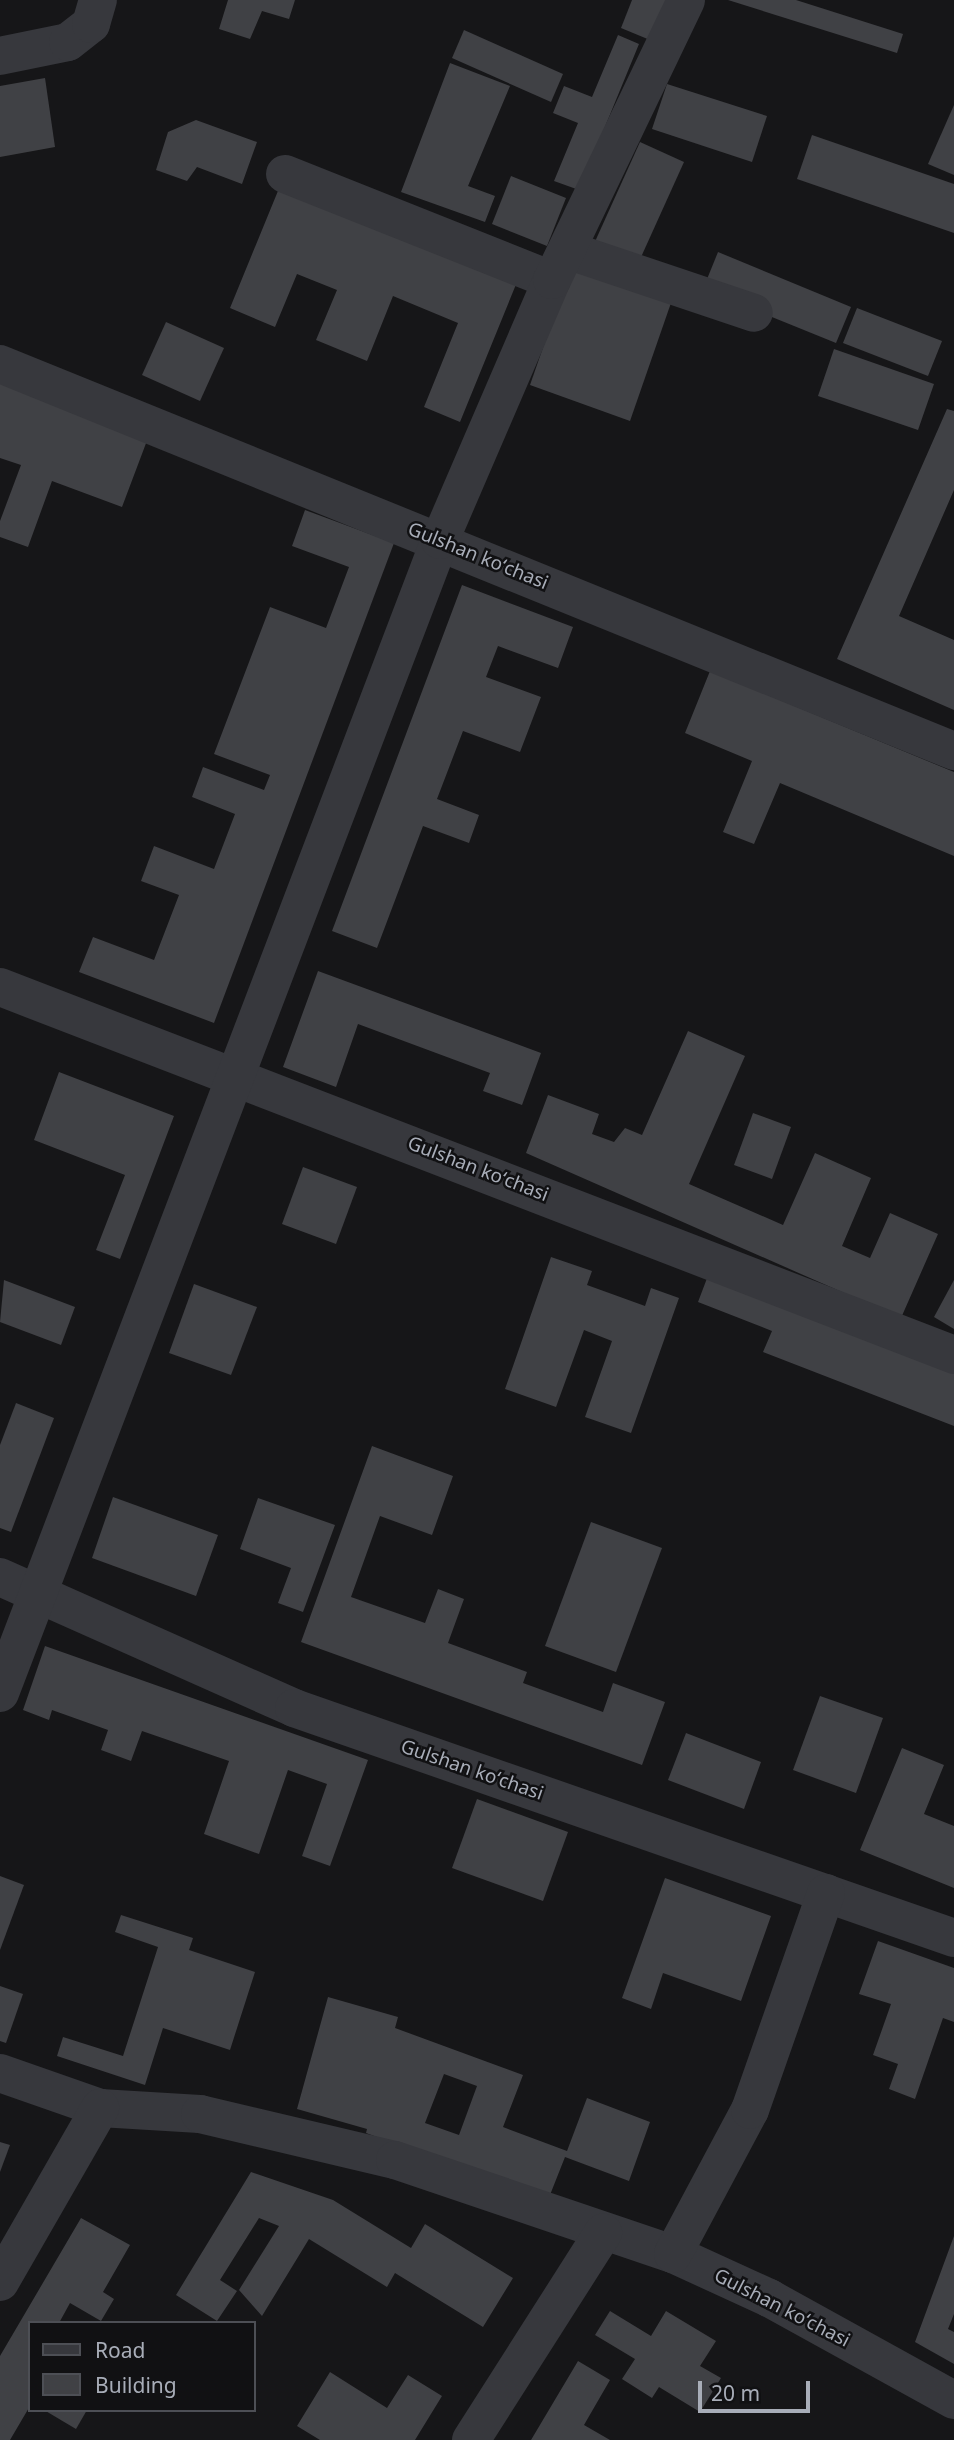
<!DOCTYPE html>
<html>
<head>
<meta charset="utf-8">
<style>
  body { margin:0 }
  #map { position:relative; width:954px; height:2440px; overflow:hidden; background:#161618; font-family:"Noto Sans",sans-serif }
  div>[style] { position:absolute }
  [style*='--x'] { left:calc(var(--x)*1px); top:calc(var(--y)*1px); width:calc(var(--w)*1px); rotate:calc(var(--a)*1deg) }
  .building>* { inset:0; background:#404145 }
  .minor>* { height:38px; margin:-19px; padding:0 19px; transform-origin:19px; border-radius:19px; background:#37383d }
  span { translate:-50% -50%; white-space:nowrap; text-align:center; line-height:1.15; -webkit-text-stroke:5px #111113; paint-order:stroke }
  .street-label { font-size:19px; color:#a8adb8 }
  .legend { position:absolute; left:28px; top:2321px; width:228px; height:91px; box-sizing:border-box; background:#111113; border:2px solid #4d4f55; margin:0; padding:9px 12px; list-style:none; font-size:21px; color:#a8adb8 }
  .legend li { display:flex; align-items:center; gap:14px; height:35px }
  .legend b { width:35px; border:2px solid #4d4f55 }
  .scale { position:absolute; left:698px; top:2381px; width:112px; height:32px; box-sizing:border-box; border:4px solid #a8adb8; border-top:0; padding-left:9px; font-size:21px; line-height:24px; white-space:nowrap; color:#a8adb8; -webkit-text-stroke:5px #111113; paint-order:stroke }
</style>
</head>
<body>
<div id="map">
  <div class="building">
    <i style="clip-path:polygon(228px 0,295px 0,289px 19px,262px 11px,250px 39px,219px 29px)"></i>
    <i style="clip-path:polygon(632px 0,666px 0,650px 40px,621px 28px)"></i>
    <i style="clip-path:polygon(728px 0,796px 0,903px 34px,897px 53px)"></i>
    <i style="clip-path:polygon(464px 30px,563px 74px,551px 102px,452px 58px)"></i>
    <i style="clip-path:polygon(618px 35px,639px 44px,579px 190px,554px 181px,578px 123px,553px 113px,564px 86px,592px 97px)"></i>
    <i style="clip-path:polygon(450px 63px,510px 86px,468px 186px,495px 196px,485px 222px,401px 192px)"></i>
    <i style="clip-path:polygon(45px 78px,55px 147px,0 157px,0 86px)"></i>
    <i style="clip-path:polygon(667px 84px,767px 116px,752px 162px,652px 129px)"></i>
    <i style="clip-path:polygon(954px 105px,954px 175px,928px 164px)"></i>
    <i style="clip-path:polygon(196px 120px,257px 142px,242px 184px,197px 167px,187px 181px,156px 170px,168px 132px)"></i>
    <i style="clip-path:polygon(812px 135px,954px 184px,954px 233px,797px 179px)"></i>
    <i style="clip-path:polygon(640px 142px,684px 162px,637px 266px,593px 246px)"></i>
    <i style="clip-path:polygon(511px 176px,566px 198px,547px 246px,492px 224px)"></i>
    <i style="clip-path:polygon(280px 186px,517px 282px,460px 422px,424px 407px,458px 323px,393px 296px,367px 361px,316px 340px,337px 290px,297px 274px,275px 327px,230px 308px)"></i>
    <i style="clip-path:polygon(718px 252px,851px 307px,836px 343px,703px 289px)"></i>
    <i style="clip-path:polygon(572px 264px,672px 300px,630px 421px,530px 385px)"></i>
    <i style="clip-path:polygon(857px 308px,942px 341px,928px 376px,843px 343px)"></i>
    <i style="clip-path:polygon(166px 322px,224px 348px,200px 401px,142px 375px)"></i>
    <i style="clip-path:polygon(834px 349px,934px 384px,918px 430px,818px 396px)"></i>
    <i style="clip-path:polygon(0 383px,148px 438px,122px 507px,52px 481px,28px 547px,0 537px,0 521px,21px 465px,0 458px)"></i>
    <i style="clip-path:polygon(947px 409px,954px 411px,954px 490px,899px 616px,954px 640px,954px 710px,837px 659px)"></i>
    <i style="clip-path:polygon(305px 510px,394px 543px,214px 1023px,79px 972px,93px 937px,154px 960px,179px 895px,141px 881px,154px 846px,214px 869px,235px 814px,192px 797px,203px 767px,264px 790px,270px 775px,214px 754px,270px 607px,326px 628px,349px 567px,292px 546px)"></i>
    <i style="clip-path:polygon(462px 585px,573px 627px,558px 668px,498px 646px,486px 677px,541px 697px,520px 752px,463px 731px,437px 799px,479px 815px,469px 843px,423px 826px,377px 948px,332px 931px)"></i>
    <i style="clip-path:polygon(710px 671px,954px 772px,954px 856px,780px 783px,754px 844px,723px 832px,752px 761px,685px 733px)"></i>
    <i style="clip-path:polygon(318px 971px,541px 1053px,522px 1105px,483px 1091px,490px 1073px,358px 1024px,336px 1087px,283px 1067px)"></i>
    <i style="clip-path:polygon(688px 1031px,745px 1056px,689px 1184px,783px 1225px,815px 1153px,871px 1178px,842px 1246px,870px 1258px,890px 1213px,938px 1234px,901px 1318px,526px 1153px,548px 1095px,599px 1114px,592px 1134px,614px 1142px,625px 1128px,642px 1135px)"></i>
    <i style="clip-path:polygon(59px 1072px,174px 1116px,120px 1259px,96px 1250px,125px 1175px,34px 1140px)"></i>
    <i style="clip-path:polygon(753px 1113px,791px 1127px,772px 1179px,734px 1165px)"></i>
    <i style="clip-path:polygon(303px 1167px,357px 1187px,336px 1244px,282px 1224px)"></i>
    <i style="clip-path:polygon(551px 1257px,592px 1271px,587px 1285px,645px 1306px,651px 1288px,679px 1298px,631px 1433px,585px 1417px,612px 1341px,584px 1330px,556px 1407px,505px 1389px)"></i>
    <i style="clip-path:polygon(709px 1273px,954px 1368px,954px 1426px,763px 1352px,772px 1331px,698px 1302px)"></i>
    <i style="clip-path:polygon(4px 1280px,75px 1307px,61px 1345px,0 1322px)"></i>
    <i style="clip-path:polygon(954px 1280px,954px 1329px,934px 1317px)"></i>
    <i style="clip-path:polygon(194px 1284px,257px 1307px,231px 1375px,169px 1353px)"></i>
    <i style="clip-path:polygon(16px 1403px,54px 1418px,11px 1532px,0 1528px,0 1445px)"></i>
    <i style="clip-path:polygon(372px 1446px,453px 1476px,432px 1535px,380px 1516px,351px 1597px,425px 1623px,438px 1589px,464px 1599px,448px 1643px,527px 1672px,523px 1683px,603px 1712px,613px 1683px,665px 1702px,642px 1765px,301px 1642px)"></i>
    <i style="clip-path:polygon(113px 1497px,218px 1535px,196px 1596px,92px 1558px)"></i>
    <i style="clip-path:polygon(258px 1498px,335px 1525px,303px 1612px,278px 1603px,291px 1568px,240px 1549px)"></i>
    <i style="clip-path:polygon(591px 1522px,662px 1548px,616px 1672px,545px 1646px)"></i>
    <i style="clip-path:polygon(45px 1646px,368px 1760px,330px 1866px,302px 1856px,327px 1784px,288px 1770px,259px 1854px,204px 1834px,229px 1761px,142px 1731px,131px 1761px,101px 1750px,108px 1730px,52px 1710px,49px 1720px,23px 1710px)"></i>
    <i style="clip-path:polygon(820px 1696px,883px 1718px,856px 1793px,793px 1770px)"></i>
    <i style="clip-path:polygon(686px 1733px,761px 1762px,744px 1809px,668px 1780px)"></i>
    <i style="clip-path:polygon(902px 1748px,944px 1765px,924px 1814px,954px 1826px,954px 1888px,860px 1850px)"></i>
    <i style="clip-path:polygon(477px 1799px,568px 1832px,543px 1901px,452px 1868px)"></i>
    <i style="clip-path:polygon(0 1876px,24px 1885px,0 1950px)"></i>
    <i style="clip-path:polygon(665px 1878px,771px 1916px,741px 2001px,663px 1973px,651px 2009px,622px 1998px)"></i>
    <i style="clip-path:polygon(121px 1915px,193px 1938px,189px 1950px,255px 1972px,230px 2050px,163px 2028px,145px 2085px,57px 2056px,63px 2037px,123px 2056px,158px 1947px,115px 1932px)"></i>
    <i style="clip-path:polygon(878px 1941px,954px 1968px,954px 2022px,943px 2018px,915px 2099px,889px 2089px,898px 2064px,873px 2055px,891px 2004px,859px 1994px)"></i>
    <i style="clip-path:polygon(0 1986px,23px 1994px,6px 2043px,0 2041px)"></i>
    <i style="clip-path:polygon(evenodd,328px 1997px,398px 2017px,395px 2028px,523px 2075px,503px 2127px,567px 2151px,587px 2098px,650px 2122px,629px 2181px,565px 2157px,548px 2200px,366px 2133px,367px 2129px,297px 2109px,328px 1997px,444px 2074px,477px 2086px,459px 2135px,425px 2123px,444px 2074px)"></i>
    <i style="clip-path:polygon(0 2142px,10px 2145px,0 2172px)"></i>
    <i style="clip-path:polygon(251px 2172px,333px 2200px,411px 2248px,425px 2224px,513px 2278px,483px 2327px,395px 2273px,387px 2287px,309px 2239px,262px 2316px,239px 2290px,279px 2226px,259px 2218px,220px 2280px,237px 2291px,217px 2321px,176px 2295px)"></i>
    <i style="clip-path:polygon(81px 2218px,130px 2245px,103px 2292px,114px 2299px,101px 2321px,70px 2303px,59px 2323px,30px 2323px,30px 2406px,10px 2440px,0 2440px,0 2356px)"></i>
    <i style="clip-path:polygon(954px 2236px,954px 2314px,948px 2329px,954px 2332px,954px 2364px,915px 2342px)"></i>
    <i style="clip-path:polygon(610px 2311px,651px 2336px,666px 2311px,716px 2341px,700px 2366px,721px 2378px,700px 2412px,659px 2387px,652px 2398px,622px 2379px,635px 2359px,595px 2335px)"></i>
    <i style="clip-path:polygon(578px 2361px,610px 2380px,584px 2425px,610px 2440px,531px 2440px)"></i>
    <i style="clip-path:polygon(330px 2372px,387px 2408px,408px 2375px,442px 2396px,415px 2440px,320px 2440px,297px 2426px)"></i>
    <i style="clip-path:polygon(44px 2410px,87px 2410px,76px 2429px)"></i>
  </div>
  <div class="minor">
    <i style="--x:0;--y:56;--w:69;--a:-11.6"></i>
    <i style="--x:68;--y:42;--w:29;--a:-38"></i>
    <i style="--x:91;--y:24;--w:25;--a:-74"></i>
    <i style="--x:285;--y:174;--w:287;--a:21.7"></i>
    <i style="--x:567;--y:250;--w:197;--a:18.6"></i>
    <i style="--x:0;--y:364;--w:1030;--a:22.08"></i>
    <i style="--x:0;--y:987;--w:1023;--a:21.09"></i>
    <i style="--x:0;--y:1577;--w:322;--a:24"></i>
    <i style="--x:294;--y:1708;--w:699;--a:19.21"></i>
    <i style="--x:0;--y:1693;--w:1234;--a:-69.11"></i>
    <i style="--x:440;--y:540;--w:283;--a:-66.7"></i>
    <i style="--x:552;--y:280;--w:310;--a:-64.4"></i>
    <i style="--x:0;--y:2073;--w:106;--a:19.3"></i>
    <i style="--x:100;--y:2108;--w:100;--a:3.4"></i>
    <i style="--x:200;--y:2114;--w:200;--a:13.3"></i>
    <i style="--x:395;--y:2160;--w:293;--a:18.7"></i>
    <i style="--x:673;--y:2254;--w:106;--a:24.6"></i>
    <i style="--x:769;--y:2298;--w:211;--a:28.9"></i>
    <i style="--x:673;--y:2254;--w:163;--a:-61.9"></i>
    <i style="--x:750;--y:2110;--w:230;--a:-70.7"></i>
    <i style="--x:0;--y:2282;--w:201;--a:-60.1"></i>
    <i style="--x:471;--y:2440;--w:246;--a:-57.5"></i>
  </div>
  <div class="street-label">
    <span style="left:478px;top:556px;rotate:22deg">Gulshan koʻchasi</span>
    <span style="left:478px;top:1169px;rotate:21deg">Gulshan koʻchasi</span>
    <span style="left:472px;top:1770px;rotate:19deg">Gulshan koʻchasi</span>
    <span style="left:782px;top:2308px;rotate:27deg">Gulshan koʻchasi</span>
  </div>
  <ul class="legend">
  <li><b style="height:9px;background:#37383d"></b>Road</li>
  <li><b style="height:19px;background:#404145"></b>Building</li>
  </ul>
  <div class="scale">20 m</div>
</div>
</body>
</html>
